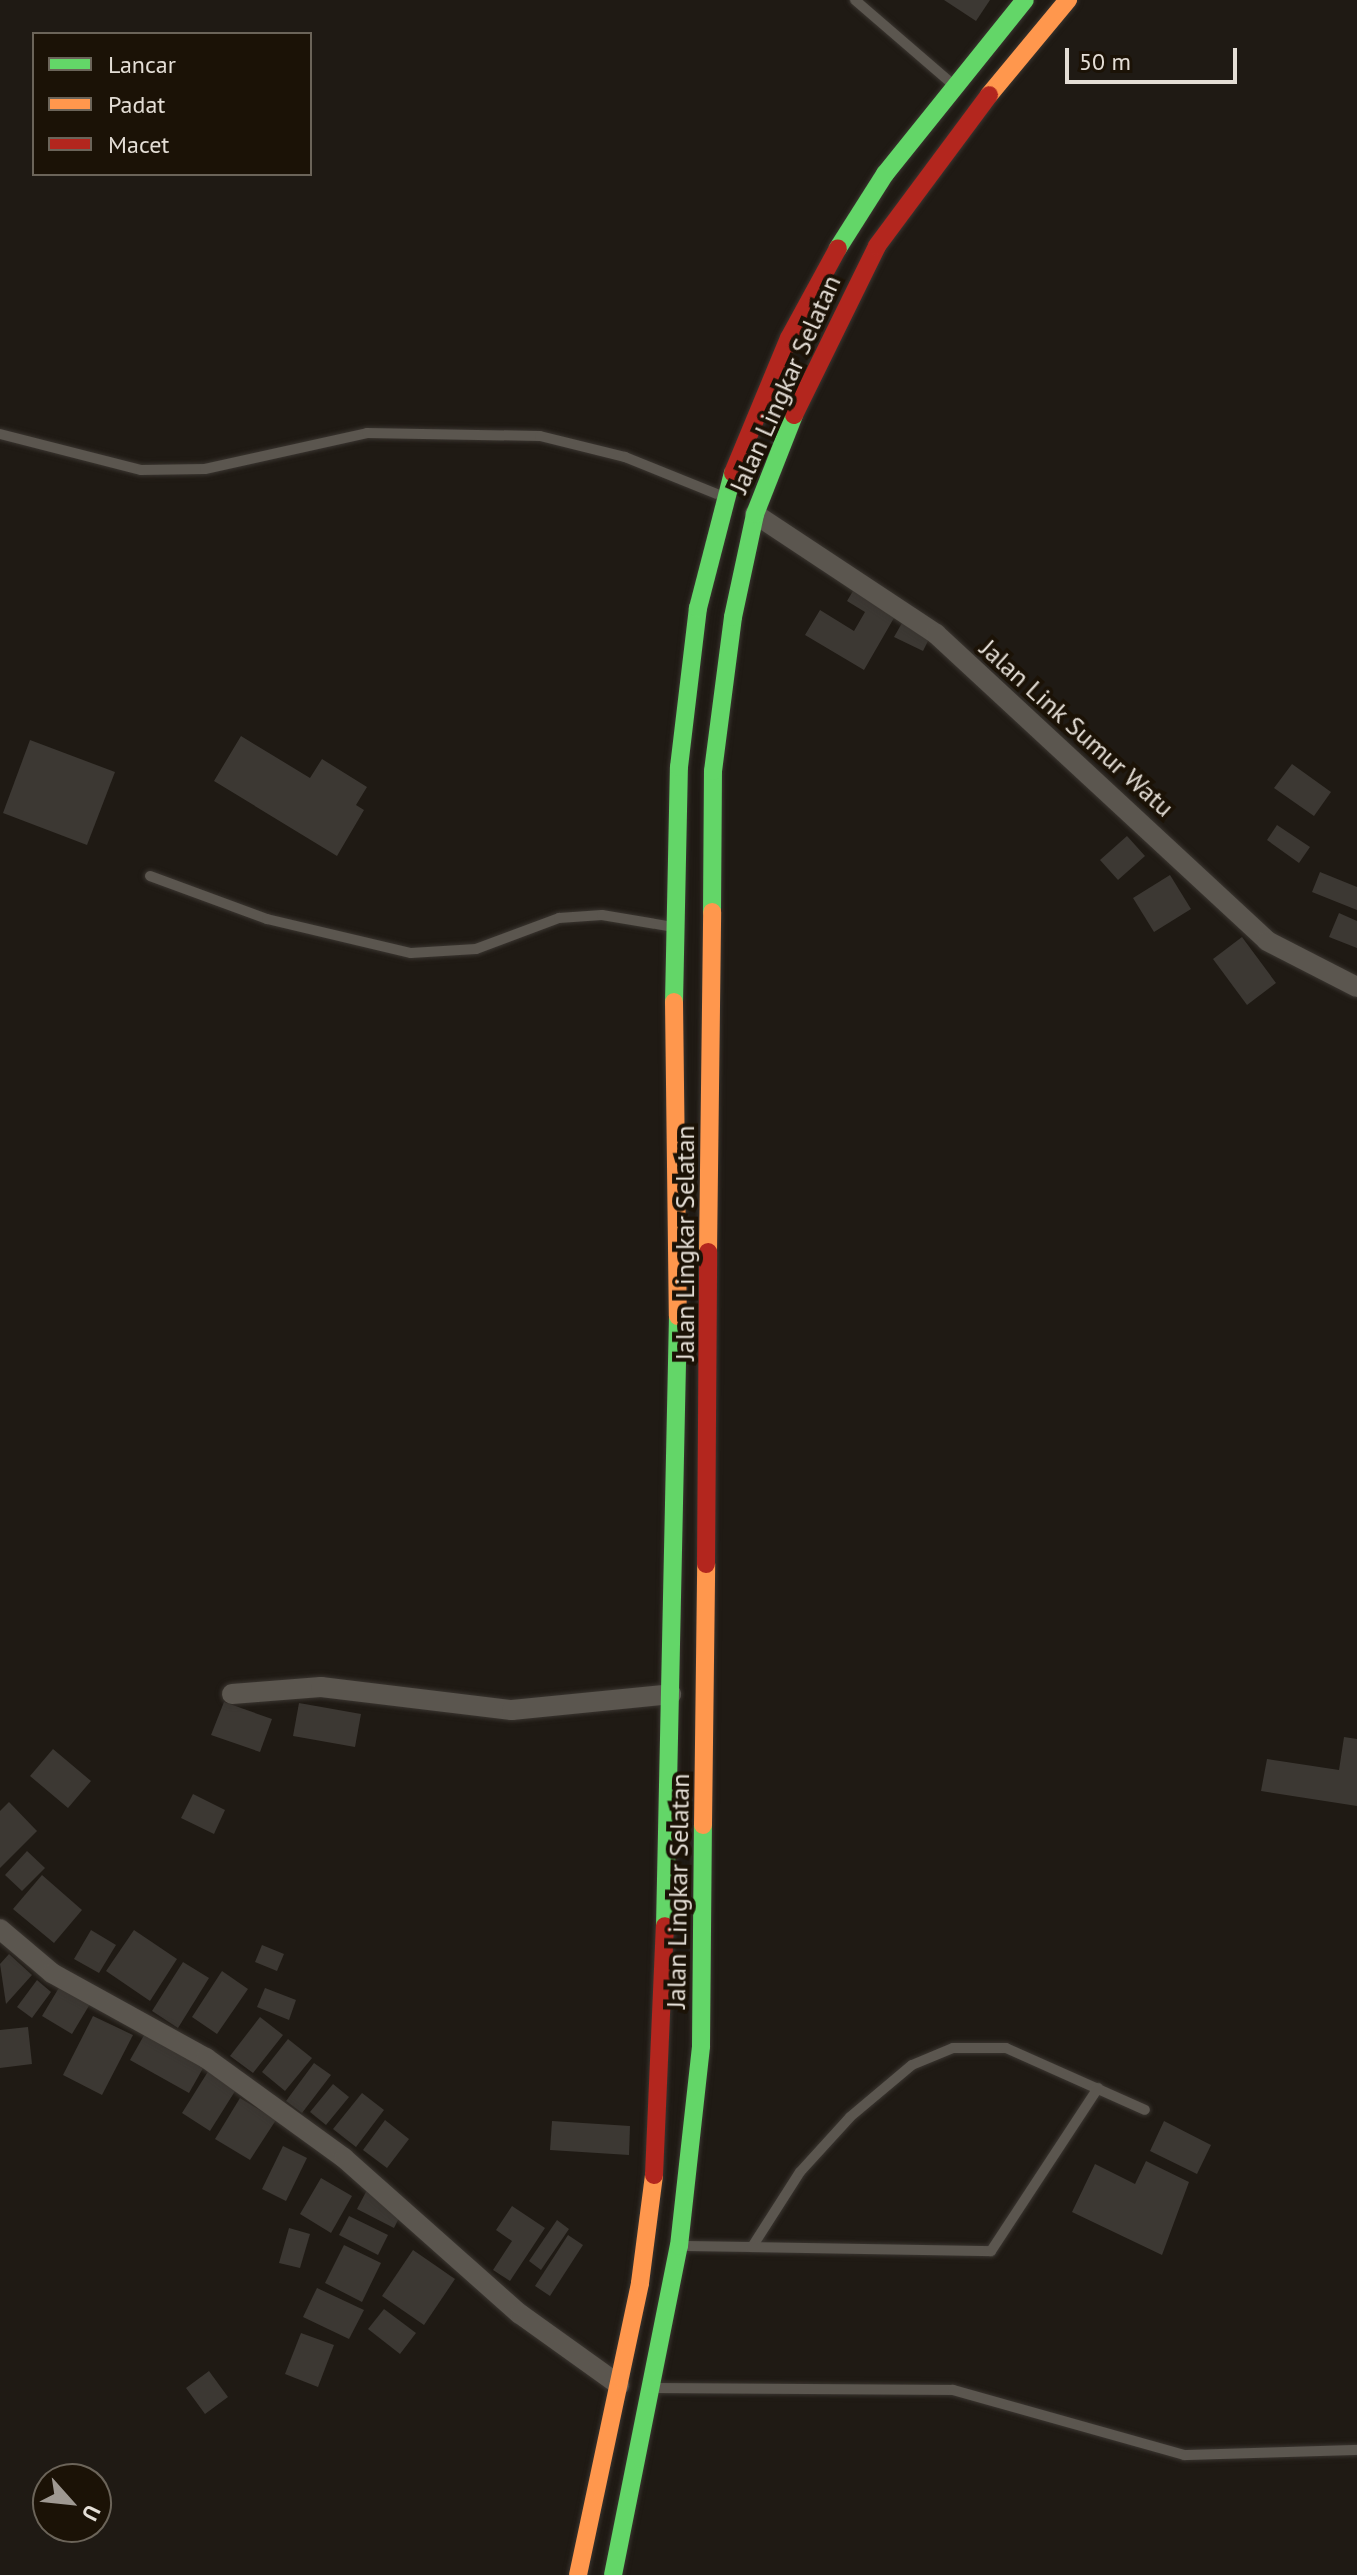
<!DOCTYPE html>
<html>
<head>
<meta charset="utf-8">
<style>
  body { margin:0 }
  #map { position:relative; width:1357px; height:2575px; overflow:hidden; background:#1f1a14; font-family:"PT Sans",sans-serif }
  div>[style] { position:absolute }
  [style*='--x'] { left:calc(var(--x)*1px); top:calc(var(--y)*1px); width:calc(var(--w)*1px); rotate:calc(var(--a)*1deg) }
  .building>* { inset:0; background:#3c3833 }
  .roads { filter:drop-shadow(0 0 2px #3a3530) drop-shadow(0 0 2px #3a3530) }
  .lane>* { height:10px; margin:-5px; padding:0 5px; transform-origin:5px; border-radius:5px; background:#5b564f }
  .street>* { height:20px; margin:-10px; padding:0 10px; transform-origin:10px; border-radius:10px; background:#5b564f }
  .fast>* { height:18px; margin:-9px; padding:0 9px; transform-origin:9px; border-radius:9px; background:#63d668 }
  .slow>* { height:18px; margin:-9px; padding:0 9px; transform-origin:9px; border-radius:9px; background:#ff974d }
  .jam>* { height:18px; margin:-9px; padding:0 9px; transform-origin:9px; border-radius:9px; background:#b3261e }
  span { translate:-50% -50%; white-space:nowrap; text-align:center; line-height:1.15; -webkit-text-stroke:8px #1b1206; paint-order:stroke }
  .street-label { font-size:26px; color:#e4ded6 }
  .legend { position:absolute; left:32px; top:32px; width:280px; height:144px; box-sizing:border-box; background:#1b1206; border:2px solid #6b6459; margin:0; padding:10px 14px; list-style:none; font-size:24px; color:#e4ded6 }
  .legend li { display:flex; align-items:center; gap:16px; height:40px }
  .legend b { width:40px; border:2px solid #6b6459 }
  .north { position:absolute; left:32px; top:2463px; width:80px; height:80px; box-sizing:border-box; background:#1b1206; border:2px solid #6b6459; border-radius:50%; rotate:117deg; font-size:22px; font-weight:700; line-height:32px; text-align:center; color:#e4ded6 }
  .north::after { content:''; display:block; margin:auto; width:28px; height:36px; background:#9f9992; clip-path:polygon(50% 0,100% 100%,50% 72%,0 100%) }
  .scale { position:absolute; left:1065px; top:48px; width:172px; height:36px; box-sizing:border-box; border:4px solid #e4ded6; border-top:0; padding-left:10px; font-size:24px; line-height:28px; white-space:nowrap; color:#e4ded6; -webkit-text-stroke:6px #1b1206; paint-order:stroke }
</style>
</head>
<body>
<div id="map">
  <div class="building">
    <i style="clip-path:polygon(944px 0,990px 0,976px 21px)"></i>
    <i style="clip-path:polygon(856px 586px,898px 611px,864px 670px,805px 635px,820px 610px,854px 631px,865px 612px,847px 601px)"></i>
    <i style="clip-path:polygon(902px 623px,930px 637px,923px 651px,894px 637px)"></i>
    <i style="clip-path:polygon(241px 736px,310px 778px,322px 759px,367px 787px,356px 805px,364px 810px,337px 856px,214px 781px)"></i>
    <i style="clip-path:polygon(30px 740px,115px 772px,87px 845px,3px 813px)"></i>
    <i style="clip-path:polygon(1292px 764px,1331px 792px,1314px 816px,1274px 788px)"></i>
    <i style="clip-path:polygon(1277px 825px,1310px 847px,1299px 863px,1267px 840px)"></i>
    <i style="clip-path:polygon(1127px 836px,1145px 856px,1118px 880px,1100px 860px)"></i>
    <i style="clip-path:polygon(1320px 872px,1357px 887px,1357px 910px,1312px 892px)"></i>
    <i style="clip-path:polygon(1170px 875px,1191px 909px,1154px 932px,1133px 898px)"></i>
    <i style="clip-path:polygon(1339px 913px,1357px 921px,1357px 948px,1329px 937px)"></i>
    <i style="clip-path:polygon(1242px 937px,1276px 983px,1247px 1005px,1213px 959px)"></i>
    <i style="clip-path:polygon(224px 1702px,272px 1719px,260px 1752px,211px 1735px)"></i>
    <i style="clip-path:polygon(299px 1703px,361px 1714px,355px 1747px,293px 1736px)"></i>
    <i style="clip-path:polygon(1344px 1737px,1357px 1739px,1357px 1806px,1261px 1791px,1267px 1759px,1339px 1770px)"></i>
    <i style="clip-path:polygon(53px 1749px,91px 1781px,68px 1808px,30px 1776px)"></i>
    <i style="clip-path:polygon(193px 1794px,225px 1810px,214px 1834px,181px 1818px)"></i>
    <i style="clip-path:polygon(9px 1802px,37px 1831px,0 1868px,0 1811px)"></i>
    <i style="clip-path:polygon(27px 1851px,45px 1868px,22px 1891px,5px 1875px)"></i>
    <i style="clip-path:polygon(42px 1875px,82px 1910px,54px 1943px,13px 1909px)"></i>
    <i style="clip-path:polygon(91px 1930px,116px 1945px,99px 1973px,74px 1959px)"></i>
    <i style="clip-path:polygon(134px 1930px,177px 1959px,150px 2001px,106px 1971px)"></i>
    <i style="clip-path:polygon(262px 1945px,284px 1954px,277px 1971px,255px 1962px)"></i>
    <i style="clip-path:polygon(9px 1954px,32px 1975px,6px 2004px,0 1964px)"></i>
    <i style="clip-path:polygon(183px 1962px,209px 1978px,178px 2028px,152px 2011px)"></i>
    <i style="clip-path:polygon(222px 1971px,248px 1989px,217px 2034px,192px 2017px)"></i>
    <i style="clip-path:polygon(37px 1980px,51px 1992px,32px 2018px,17px 2007px)"></i>
    <i style="clip-path:polygon(63px 1981px,93px 1999px,72px 2034px,42px 2016px)"></i>
    <i style="clip-path:polygon(265px 1988px,296px 2000px,289px 2020px,257px 2007px)"></i>
    <i style="clip-path:polygon(93px 2016px,133px 2035px,102px 2095px,63px 2075px)"></i>
    <i style="clip-path:polygon(260px 2017px,283px 2035px,253px 2073px,230px 2056px)"></i>
    <i style="clip-path:polygon(28px 2027px,32px 2064px,0 2068px,0 2030px)"></i>
    <i style="clip-path:polygon(147px 2030px,206px 2063px,189px 2093px,130px 2060px)"></i>
    <i style="clip-path:polygon(288px 2039px,312px 2058px,285px 2091px,262px 2072px)"></i>
    <i style="clip-path:polygon(314px 2063px,331px 2075px,302px 2113px,286px 2101px)"></i>
    <i style="clip-path:polygon(209px 2070px,237px 2088px,210px 2131px,182px 2113px)"></i>
    <i style="clip-path:polygon(333px 2084px,349px 2097px,326px 2125px,310px 2112px)"></i>
    <i style="clip-path:polygon(362px 2093px,384px 2110px,356px 2147px,333px 2129px)"></i>
    <i style="clip-path:polygon(240px 2098px,276px 2120px,250px 2160px,215px 2139px)"></i>
    <i style="clip-path:polygon(385px 2120px,409px 2139px,387px 2168px,363px 2150px)"></i>
    <i style="clip-path:polygon(552px 2121px,630px 2126px,629px 2155px,550px 2150px)"></i>
    <i style="clip-path:polygon(1164px 2121px,1211px 2145px,1197px 2174px,1150px 2151px)"></i>
    <i style="clip-path:polygon(283px 2146px,307px 2158px,286px 2201px,262px 2189px)"></i>
    <i style="clip-path:polygon(1146px 2161px,1189px 2182px,1162px 2255px,1072px 2212px,1095px 2164px,1135px 2184px)"></i>
    <i style="clip-path:polygon(321px 2178px,352px 2196px,331px 2233px,300px 2214px)"></i>
    <i style="clip-path:polygon(367px 2190px,403px 2210px,394px 2228px,357px 2209px)"></i>
    <i style="clip-path:polygon(512px 2206px,545px 2228px,510px 2281px,493px 2270px,512px 2241px,496px 2230px)"></i>
    <i style="clip-path:polygon(349px 2216px,388px 2235px,378px 2255px,339px 2235px)"></i>
    <i style="clip-path:polygon(557px 2220px,569px 2229px,541px 2270px,529px 2261px)"></i>
    <i style="clip-path:polygon(289px 2228px,310px 2234px,300px 2268px,279px 2263px)"></i>
    <i style="clip-path:polygon(568px 2235px,583px 2245px,550px 2296px,535px 2286px)"></i>
    <i style="clip-path:polygon(344px 2245px,381px 2263px,362px 2302px,325px 2283px)"></i>
    <i style="clip-path:polygon(413px 2250px,455px 2279px,424px 2325px,382px 2296px)"></i>
    <i style="clip-path:polygon(317px 2288px,364px 2310px,349px 2339px,303px 2317px)"></i>
    <i style="clip-path:polygon(384px 2309px,416px 2333px,400px 2354px,368px 2329px)"></i>
    <i style="clip-path:polygon(301px 2333px,334px 2345px,318px 2387px,285px 2374px)"></i>
    <i style="clip-path:polygon(209px 2371px,228px 2397px,205px 2414px,186px 2388px)"></i>
  </div>
  <div class="roads">
    <div class="lane">
      <i style="--x:855;--y:0;--w:124;--a:40.8"></i>
      <i style="--x:0;--y:434;--w:146;--a:14.3"></i>
      <i style="--x:141;--y:470;--w:64;--a:-0.9"></i>
      <i style="--x:205;--y:469;--w:166;--a:-12.5"></i>
      <i style="--x:367;--y:433;--w:173;--a:1"></i>
      <i style="--x:540;--y:436;--w:88;--a:13.9"></i>
      <i style="--x:625;--y:457;--w:99;--a:21.9"></i>
      <i style="--x:150;--y:876;--w:125;--a:20.2"></i>
      <i style="--x:267;--y:919;--w:148;--a:13.3"></i>
      <i style="--x:411;--y:953;--w:65;--a:-3.5"></i>
      <i style="--x:476;--y:949;--w:89;--a:-20.5"></i>
      <i style="--x:559;--y:918;--w:43;--a:-4"></i>
      <i style="--x:602;--y:915;--w:67;--a:9.5"></i>
      <i style="--x:686;--y:2246;--w:66;--a:0.9"></i>
      <i style="--x:752;--y:2247;--w:89;--a:-57.4"></i>
      <i style="--x:800;--y:2172;--w:74;--a:-47.7"></i>
      <i style="--x:850;--y:2117;--w:81;--a:-40"></i>
      <i style="--x:912;--y:2065;--w:44;--a:-22.5"></i>
      <i style="--x:953;--y:2048;--w:53;--a:0"></i>
      <i style="--x:1006;--y:2048;--w:152;--a:24"></i>
      <i style="--x:752;--y:2247;--w:239;--a:1"></i>
      <i style="--x:991;--y:2251;--w:195;--a:-56.7"></i>
      <i style="--x:659;--y:2388;--w:294;--a:0.4"></i>
      <i style="--x:953;--y:2390;--w:240;--a:15.7"></i>
      <i style="--x:1184;--y:2455;--w:173;--a:-1.7"></i>
    </div>
    <div class="street">
      <i style="--x:755;--y:514;--w:217;--a:33.5"></i>
      <i style="--x:936;--y:634;--w:451;--a:42.8"></i>
      <i style="--x:1267;--y:941;--w:101;--a:27.1"></i>
      <i style="--x:232;--y:1694;--w:89;--a:-4.5"></i>
      <i style="--x:321;--y:1687;--w:192;--a:6.9"></i>
      <i style="--x:512;--y:1710;--w:160;--a:-5.7"></i>
      <i style="--x:0;--y:1929;--w:68;--a:40.2"></i>
      <i style="--x:52;--y:1973;--w:176;--a:28.9"></i>
      <i style="--x:206;--y:2058;--w:170;--a:35.9"></i>
      <i style="--x:344;--y:2158;--w:235;--a:41.6"></i>
      <i style="--x:520;--y:2314;--w:122;--a:35.6"></i>
    </div>
    <div class="fast">
      <i style="--x:838;--y:248;--w:88;--a:-57.6"></i>
      <i style="--x:885;--y:174;--w:223;--a:-51.2"></i>
      <i style="--x:712;--y:912;--w:141;--a:-89.6"></i>
      <i style="--x:713;--y:771;--w:155;--a:-82.6"></i>
      <i style="--x:733;--y:617;--w:105;--a:-77.9"></i>
      <i style="--x:755;--y:514;--w:106;--a:-68.5"></i>
      <i style="--x:674;--y:1002;--w:235;--a:-88.8"></i>
      <i style="--x:679;--y:767;--w:160;--a:-83.2"></i>
      <i style="--x:698;--y:608;--w:139;--a:-75.5"></i>
      <i style="--x:665;--y:1926;--w:610;--a:-88.78"></i>
      <i style="--x:613;--y:2575;--w:336;--a:-78.7"></i>
      <i style="--x:679;--y:2246;--w:201;--a:-83.7"></i>
      <i style="--x:701;--y:2046;--w:221;--a:-89.5"></i>
    </div>
    <div class="slow">
      <i style="--x:989;--y:95;--w:124;--a:-50.3"></i>
      <i style="--x:674;--y:1002;--w:314;--a:89.3"></i>
      <i style="--x:708;--y:1252;--w:340;--a:-89.3"></i>
      <i style="--x:703;--y:1825;--w:261;--a:-89.3"></i>
      <i style="--x:578;--y:2575;--w:299;--a:-78"></i>
      <i style="--x:640;--y:2283;--w:109;--a:-82.6"></i>
    </div>
    <div class="jam">
      <i style="--x:794;--y:415;--w:188;--a:-63.8"></i>
      <i style="--x:877;--y:246;--w:188;--a:-53.4"></i>
      <i style="--x:733;--y:473;--w:146;--a:-67.5"></i>
      <i style="--x:789;--y:338;--w:102;--a:-61.4"></i>
      <i style="--x:706;--y:1564;--w:312;--a:-89.6"></i>
      <i style="--x:654;--y:2175;--w:249;--a:-87.5"></i>
    </div>
  </div>
  <div class="street-label">
    <span style="left:785px;top:384px;rotate:-66deg">Jalan Lingkar Selatan</span>
    <span style="left:1077px;top:728px;rotate:42deg">Jalan Link Sumur Watu</span>
    <span style="left:685px;top:1243px;rotate:-90deg">Jalan Lingkar Selatan</span>
    <span style="left:678px;top:1891px;rotate:-89deg">Jalan Lingkar Selatan</span>
  </div>
  <ul class="legend">
  <li><b style="height:10px;background:#63d668"></b>Lancar</li>
  <li><b style="height:10px;background:#ff974d"></b>Padat</li>
  <li><b style="height:10px;background:#b3261e"></b>Macet</li>
  </ul>
  <div class="north">U</div>
  <div class="scale">50 m</div>
</div>
</body>
</html>
